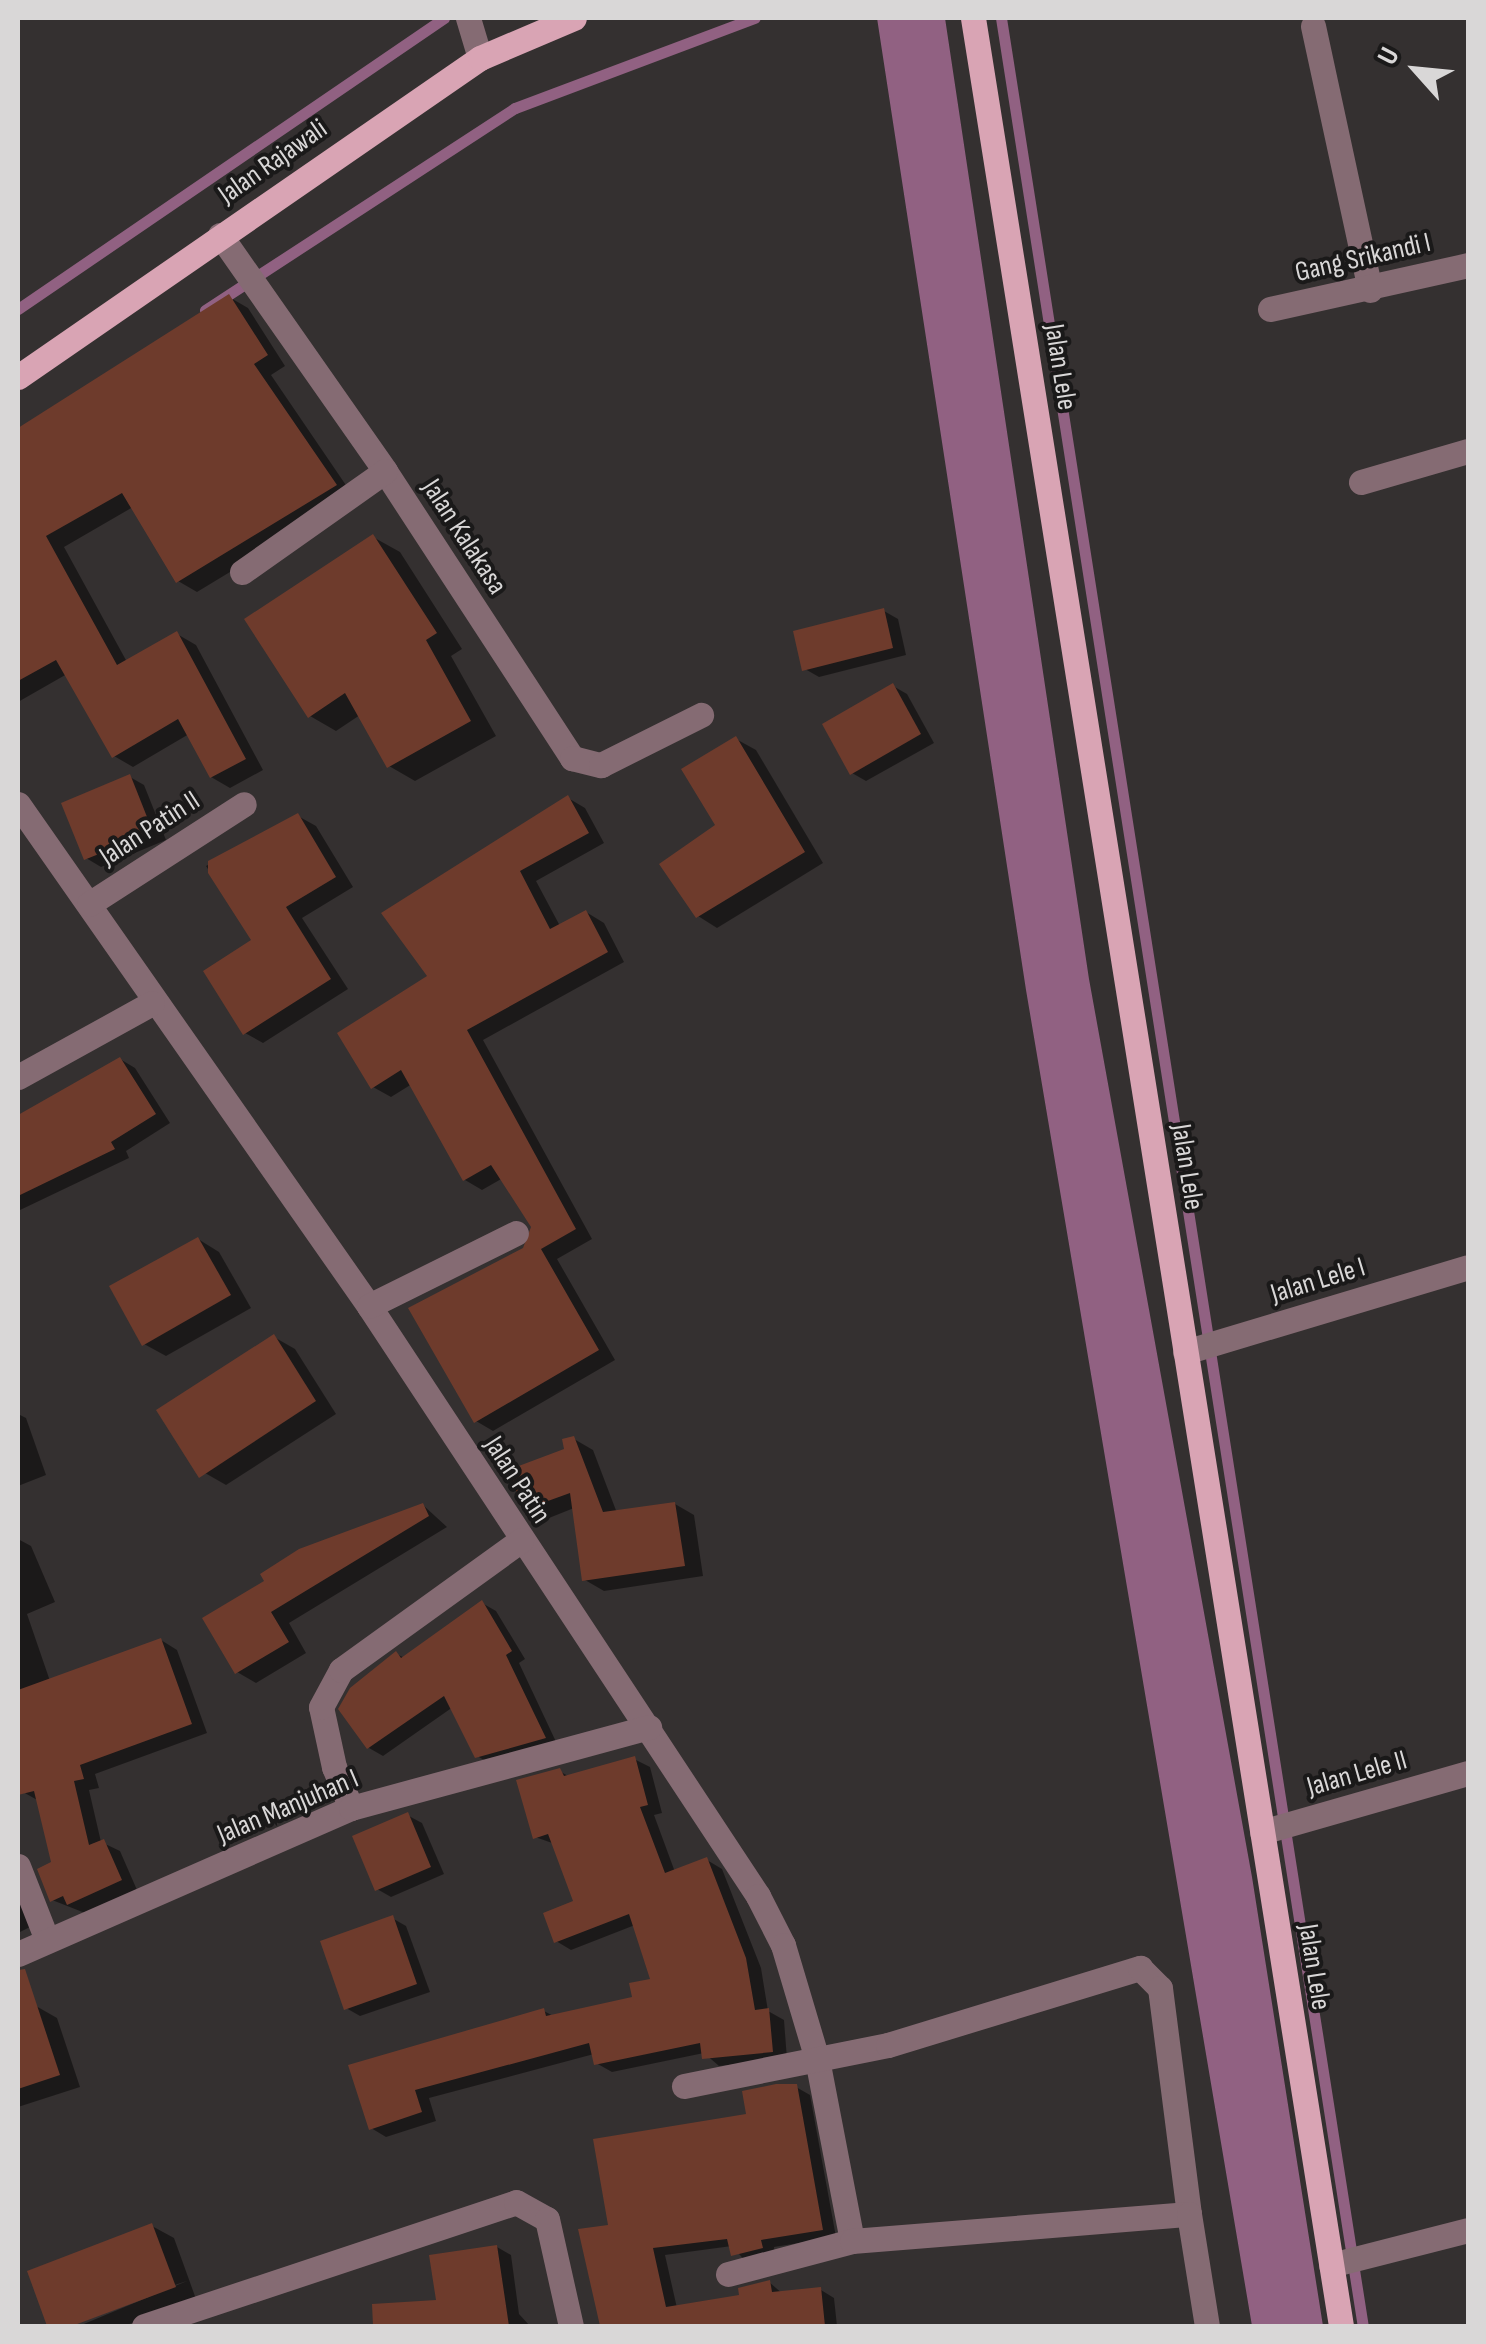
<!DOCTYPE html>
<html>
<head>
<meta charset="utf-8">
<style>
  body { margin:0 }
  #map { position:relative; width:1486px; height:2344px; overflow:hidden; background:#343030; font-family:"Sofia Sans Condensed",sans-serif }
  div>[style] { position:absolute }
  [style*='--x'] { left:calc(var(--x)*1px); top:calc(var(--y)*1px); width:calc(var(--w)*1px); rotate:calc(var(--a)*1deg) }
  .water>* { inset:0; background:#916182 }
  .shadow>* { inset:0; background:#0007 }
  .stream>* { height:11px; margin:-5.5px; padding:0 5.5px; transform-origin:5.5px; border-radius:5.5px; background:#916182 }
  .building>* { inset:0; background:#6e3b2c }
  .minor>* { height:25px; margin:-12.5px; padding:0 12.5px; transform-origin:12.5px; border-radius:12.5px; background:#856b73 }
  .major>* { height:25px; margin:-12.5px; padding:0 12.5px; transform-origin:12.5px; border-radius:12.5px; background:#d9a4b4 }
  span { translate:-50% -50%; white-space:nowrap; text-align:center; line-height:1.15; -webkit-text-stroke:8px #1a1919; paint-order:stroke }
  .street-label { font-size:28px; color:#d9d7d7 }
  .frame { position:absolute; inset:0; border:20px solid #d9d7d7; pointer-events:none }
  .north { position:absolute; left:1366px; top:20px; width:100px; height:100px; -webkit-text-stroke:8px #1a1919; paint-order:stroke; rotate:297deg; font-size:28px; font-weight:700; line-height:40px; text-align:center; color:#d9d7d7 }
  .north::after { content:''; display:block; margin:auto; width:35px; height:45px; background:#d9d7d7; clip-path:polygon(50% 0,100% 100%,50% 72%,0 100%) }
</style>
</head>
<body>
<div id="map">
  <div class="water">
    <i style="clip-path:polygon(877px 18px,945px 18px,1089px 979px,1252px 1877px,1323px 2326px,1252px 2326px,1026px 990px)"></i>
  </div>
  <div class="shadow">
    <i style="clip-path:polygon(229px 297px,248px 308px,285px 366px,271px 375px,354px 497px,197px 592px,178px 581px,133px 507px,64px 547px,127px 662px,177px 634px,196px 645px,263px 770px,230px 788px,211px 777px,189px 734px,133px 767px,114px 756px,67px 674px,18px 702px,18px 430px)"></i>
    <i style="clip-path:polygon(373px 537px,400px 552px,462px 649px,451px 656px,496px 736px,415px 781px,389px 766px,360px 715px,336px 731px,310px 716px)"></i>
    <i style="clip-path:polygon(884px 611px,898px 619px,906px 655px,819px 677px,805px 669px)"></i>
    <i style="clip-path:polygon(893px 686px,907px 694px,934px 743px,866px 781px,852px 773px)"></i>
    <i style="clip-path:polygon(736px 739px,756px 750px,823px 863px,717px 928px,698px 916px)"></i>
    <i style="clip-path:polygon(130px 777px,144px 785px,166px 840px,101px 867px,86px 858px)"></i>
    <i style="clip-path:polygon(568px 798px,585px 808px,604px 843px,536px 881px,560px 926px,586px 912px,604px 923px,624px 962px,483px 1040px,592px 1239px,557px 1259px,615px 1360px,493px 1431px,476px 1421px,534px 1226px,503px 1178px,482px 1190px,465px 1180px,412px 1084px,391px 1097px,373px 1087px,431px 977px)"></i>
    <i style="clip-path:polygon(298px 816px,316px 826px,353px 887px,302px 918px,348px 989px,263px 1043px,245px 1033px,255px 941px,206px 866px)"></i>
    <i style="clip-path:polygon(120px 1059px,135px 1068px,170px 1123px,126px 1151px,129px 1158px,18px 1211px,18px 1118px)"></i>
    <i style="clip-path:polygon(198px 1239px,219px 1252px,251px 1308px,166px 1356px,144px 1344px)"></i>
    <i style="clip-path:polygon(274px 1337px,295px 1349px,336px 1414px,226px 1485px,205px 1473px)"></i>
    <i style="clip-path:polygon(18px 1414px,26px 1418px,46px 1475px,18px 1486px)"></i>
    <i style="clip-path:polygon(574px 1439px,593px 1450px,617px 1513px,675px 1504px,694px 1515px,703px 1576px,604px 1591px,585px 1580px,574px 1508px,544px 1520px,525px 1509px)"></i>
    <i style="clip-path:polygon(423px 1505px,447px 1527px,289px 1623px,306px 1653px,256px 1683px,237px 1672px,206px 1618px)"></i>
    <i style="clip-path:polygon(18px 1539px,31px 1546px,55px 1602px,27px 1614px,50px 1681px,161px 1640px,177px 1650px,207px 1733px,95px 1774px,99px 1788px,89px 1790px,101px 1842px,120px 1851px,137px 1890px,85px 1913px,52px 1900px,54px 1864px,39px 1801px,23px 1792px,18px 1766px)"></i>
    <i style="clip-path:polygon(482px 1603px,496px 1611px,525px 1659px,519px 1663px,558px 1746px,491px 1764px,477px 1756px,453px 1707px,383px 1756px,369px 1748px,396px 1654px,405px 1658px)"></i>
    <i style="clip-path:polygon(634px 1759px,650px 1767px,662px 1813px,654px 1815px,675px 1872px,707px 1860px,722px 1869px,761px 1968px,768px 2011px,784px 2020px,787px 2059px,719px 2066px,704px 2053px,612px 2072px,596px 2063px,594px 2054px,429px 2098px,436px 2121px,386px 2137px,371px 2128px,352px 2067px,544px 2011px,555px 2017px,635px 1999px,653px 1981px,635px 1925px,571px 1950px,556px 1941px,576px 1903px,555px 1844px,535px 1837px,559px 1771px,570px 1777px)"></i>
    <i style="clip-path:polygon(407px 1815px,422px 1823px,444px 1874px,391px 1897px,377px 1889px)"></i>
    <i style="clip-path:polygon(18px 1889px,34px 1925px,18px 1933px)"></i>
    <i style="clip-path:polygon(392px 1918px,406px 1926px,430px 1992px,360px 2016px,346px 2008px)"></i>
    <i style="clip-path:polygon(36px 2006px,57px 2018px,80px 2087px,18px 2107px,18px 2012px)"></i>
    <i style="clip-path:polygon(796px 2087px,810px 2095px,836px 2237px,774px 2247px,775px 2255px,747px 2263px,732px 2246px,665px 2255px,677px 2308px,742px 2297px,769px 2282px,783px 2294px,821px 2290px,834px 2298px,837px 2326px,602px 2326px,581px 2231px,611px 2228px,749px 2116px)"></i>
    <i style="clip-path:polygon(152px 2226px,174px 2238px,196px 2299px,124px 2326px,79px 2326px,187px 2281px,50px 2326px,30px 2272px)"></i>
    <i style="clip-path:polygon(497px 2247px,511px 2255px,519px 2314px,530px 2326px,393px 2326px,391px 2305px,439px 2302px)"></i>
  </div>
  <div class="stream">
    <i style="--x:1001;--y:18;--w:2336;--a:81.09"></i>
    <i style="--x:18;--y:309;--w:516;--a:-34.34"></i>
    <i style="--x:205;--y:310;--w:370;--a:-33.1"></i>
    <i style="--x:515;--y:108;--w:256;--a:-20.6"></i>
  </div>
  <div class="building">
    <i style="clip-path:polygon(229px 294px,268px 355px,254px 364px,337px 485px,176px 583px,122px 493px,46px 536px,117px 665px,177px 631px,246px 759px,210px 778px,178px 719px,112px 758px,56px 660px,18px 681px,18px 428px)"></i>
    <i style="clip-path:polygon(373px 534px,437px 633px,426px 640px,471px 721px,387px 768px,345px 693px,308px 718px,244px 619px)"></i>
    <i style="clip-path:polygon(884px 608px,893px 648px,802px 671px,793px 631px)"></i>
    <i style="clip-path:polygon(893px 683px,921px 734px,850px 775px,822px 724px)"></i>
    <i style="clip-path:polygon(736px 736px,805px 852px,696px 918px,659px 864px,715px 825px,681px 769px)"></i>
    <i style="clip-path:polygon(130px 774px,153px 832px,84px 860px,61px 803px)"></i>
    <i style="clip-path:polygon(568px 795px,589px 833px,520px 871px,550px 929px,586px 910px,608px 952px,467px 1030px,576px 1229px,541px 1249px,599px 1350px,474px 1423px,408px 1308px,523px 1248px,531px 1227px,491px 1165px,463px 1181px,401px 1070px,371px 1089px,337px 1033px,427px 976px,381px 913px)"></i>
    <i style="clip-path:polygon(298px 813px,336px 877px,286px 907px,331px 979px,243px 1035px,203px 971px,251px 940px,208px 873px,208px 861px)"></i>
    <i style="clip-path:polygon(120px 1057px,156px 1114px,111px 1142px,115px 1149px,18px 1196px,18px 1115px)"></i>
    <i style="clip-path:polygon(198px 1237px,231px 1295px,142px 1346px,109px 1286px)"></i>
    <i style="clip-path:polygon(274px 1334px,316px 1401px,199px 1478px,156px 1410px)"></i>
    <i style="clip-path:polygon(574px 1436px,603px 1512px,675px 1502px,685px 1566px,582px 1581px,570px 1493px,523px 1510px,508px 1470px,564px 1449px,562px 1439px)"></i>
    <i style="clip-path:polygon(423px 1503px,429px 1516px,271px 1612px,289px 1642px,235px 1674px,202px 1618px,264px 1581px,260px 1574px,299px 1549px)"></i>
    <i style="clip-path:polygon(482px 1600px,512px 1651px,506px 1655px,546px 1738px,475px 1758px,444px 1696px,367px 1749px,338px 1709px,350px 1688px,396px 1651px,401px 1658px)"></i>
    <i style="clip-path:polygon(161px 1638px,192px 1724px,80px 1765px,84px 1779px,74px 1781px,89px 1845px,104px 1839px,122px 1880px,67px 1905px,63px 1896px,50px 1902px,37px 1869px,51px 1862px,34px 1791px,18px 1795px,18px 1690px)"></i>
    <i style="clip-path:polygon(635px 1756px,648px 1805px,640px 1807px,665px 1873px,707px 1857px,746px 1958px,755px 2010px,769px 2008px,773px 2052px,702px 2059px,700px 2043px,594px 2065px,589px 2043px,415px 2090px,422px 2112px,369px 2130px,348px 2065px,544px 2008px,546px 2016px,632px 1997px,629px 1983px,650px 1979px,629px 1914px,554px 1943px,543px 1913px,573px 1901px,548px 1834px,533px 1839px,516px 1780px,560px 1768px,564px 1776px)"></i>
    <i style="clip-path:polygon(408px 1812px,431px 1867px,375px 1891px,352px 1836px)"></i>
    <i style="clip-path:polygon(393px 1915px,417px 1984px,344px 2010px,320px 1941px)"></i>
    <i style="clip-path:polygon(25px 1969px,60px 2075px,18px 2089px,18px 1970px)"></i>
    <i style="clip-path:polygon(776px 2084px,797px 2084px,823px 2230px,761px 2240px,763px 2248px,731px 2256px,727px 2239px,653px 2248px,666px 2307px,739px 2295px,738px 2288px,770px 2280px,772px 2292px,821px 2287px,825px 2326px,600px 2326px,578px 2229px,608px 2225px,593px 2139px,746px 2114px,742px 2091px)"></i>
    <i style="clip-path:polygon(152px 2223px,176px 2287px,72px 2326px,47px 2326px,27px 2271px)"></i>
    <i style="clip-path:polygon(497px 2245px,509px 2326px,373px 2326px,372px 2304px,436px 2300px,429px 2255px)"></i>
  </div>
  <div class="minor">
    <i style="--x:468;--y:18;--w:42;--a:73.3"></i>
    <i style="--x:1313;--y:26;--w:270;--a:77.8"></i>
    <i style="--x:220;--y:235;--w:288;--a:55"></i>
    <i style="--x:385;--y:471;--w:343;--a:56.9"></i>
    <i style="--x:572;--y:758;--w:30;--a:14"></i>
    <i style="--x:601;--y:765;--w:112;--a:-26.6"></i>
    <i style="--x:1270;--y:309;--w:203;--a:-12.5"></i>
    <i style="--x:1361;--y:482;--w:111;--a:-16.2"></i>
    <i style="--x:242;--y:572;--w:175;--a:-35.2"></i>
    <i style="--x:18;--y:804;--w:613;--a:55.04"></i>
    <i style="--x:369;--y:1306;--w:707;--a:56.6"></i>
    <i style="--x:758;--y:1896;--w:55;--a:63"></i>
    <i style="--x:783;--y:1945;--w:119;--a:73.4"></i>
    <i style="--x:817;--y:2059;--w:185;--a:79.1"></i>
    <i style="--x:89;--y:904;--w:184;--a:-32.8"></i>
    <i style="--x:18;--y:1077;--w:153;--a:-28.9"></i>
    <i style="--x:369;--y:1306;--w:164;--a:-26.4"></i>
    <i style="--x:1185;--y:1352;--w:295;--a:-16.7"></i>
    <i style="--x:351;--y:1808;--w:44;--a:-112.5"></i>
    <i style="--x:334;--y:1767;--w:61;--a:-102.2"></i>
    <i style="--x:321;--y:1707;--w:42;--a:-61.6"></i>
    <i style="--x:341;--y:1670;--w:222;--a:-35.8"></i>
    <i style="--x:1262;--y:1832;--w:214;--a:-16"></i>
    <i style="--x:18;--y:1866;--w:79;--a:68.6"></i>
    <i style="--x:18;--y:1954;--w:364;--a:-23.7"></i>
    <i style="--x:351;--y:1808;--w:309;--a:-15.2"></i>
    <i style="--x:684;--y:2086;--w:208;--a:-11.4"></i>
    <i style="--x:888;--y:2045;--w:264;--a:-17"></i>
    <i style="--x:1140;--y:1968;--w:28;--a:45"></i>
    <i style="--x:1160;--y:1988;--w:228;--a:82.7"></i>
    <i style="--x:1331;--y:2265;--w:141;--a:-14.3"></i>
    <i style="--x:728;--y:2274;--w:128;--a:-14.9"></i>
    <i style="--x:852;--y:2241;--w:338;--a:-4.6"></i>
    <i style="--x:1189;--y:2214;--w:113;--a:80.9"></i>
    <i style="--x:144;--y:2326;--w:392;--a:-18.4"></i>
    <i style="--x:516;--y:2202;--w:35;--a:29"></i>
    <i style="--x:547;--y:2219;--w:110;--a:77.4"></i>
  </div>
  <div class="major">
    <i style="--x:973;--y:18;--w:2337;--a:80.94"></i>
    <i style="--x:18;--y:377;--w:561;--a:-34.62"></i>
    <i style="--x:480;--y:58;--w:102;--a:-23.1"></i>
  </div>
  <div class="street-label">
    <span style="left:273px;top:162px;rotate:-35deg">Jalan Rajawali</span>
    <span style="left:1363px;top:258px;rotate:-13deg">Gang Srikandi I</span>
    <span style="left:1060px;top:367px;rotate:81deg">Jalan Lele</span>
    <span style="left:464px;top:537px;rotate:57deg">Jalan Kalakasa</span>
    <span style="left:150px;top:829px;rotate:-33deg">Jalan Patin II</span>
    <span style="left:1187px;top:1167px;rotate:81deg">Jalan Lele</span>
    <span style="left:1318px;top:1281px;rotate:-17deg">Jalan Lele I</span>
    <span style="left:517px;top:1480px;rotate:57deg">Jalan Patin</span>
    <span style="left:1357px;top:1774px;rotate:-16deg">Jalan Lele II</span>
    <span style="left:288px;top:1807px;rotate:-23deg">Jalan Manjuhan I</span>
    <span style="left:1314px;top:1967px;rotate:81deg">Jalan Lele</span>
  </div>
  <div class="frame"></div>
  <div class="north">U</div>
</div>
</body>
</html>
